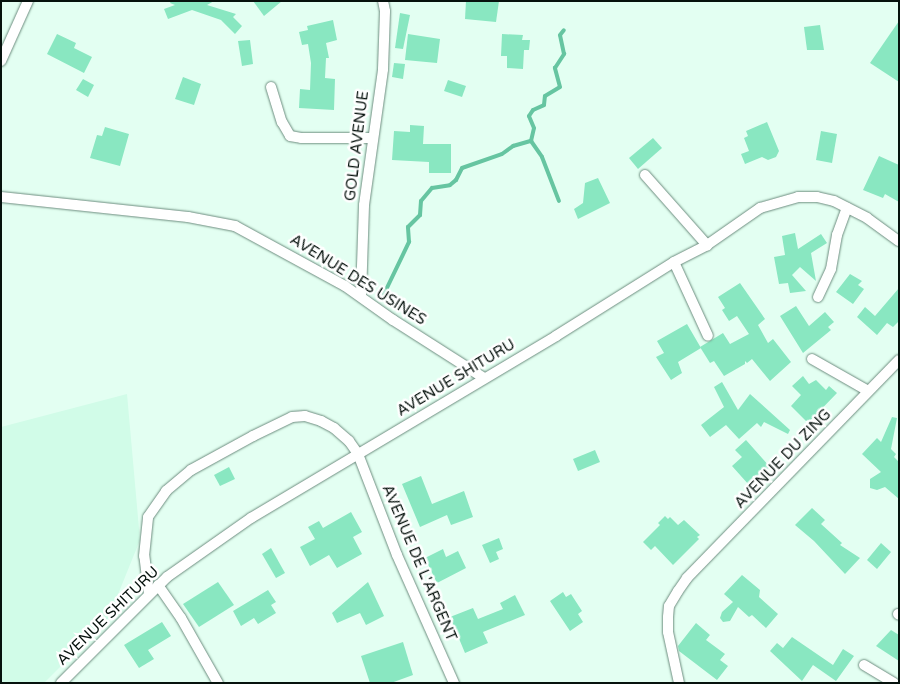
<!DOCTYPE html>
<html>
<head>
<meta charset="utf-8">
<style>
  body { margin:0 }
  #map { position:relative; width:900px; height:684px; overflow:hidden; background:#e3fff2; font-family:"Varela Round",sans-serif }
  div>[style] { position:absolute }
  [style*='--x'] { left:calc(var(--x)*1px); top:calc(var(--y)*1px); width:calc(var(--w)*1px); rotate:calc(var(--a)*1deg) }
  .built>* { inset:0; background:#d1fce8 }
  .stream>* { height:4px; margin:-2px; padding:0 2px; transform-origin:2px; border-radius:2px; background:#66c5a1 }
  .building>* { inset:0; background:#89e7c1 }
  .roads { filter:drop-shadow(0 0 1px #6d8d7f) drop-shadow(0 0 1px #6d8d7f) }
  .street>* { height:10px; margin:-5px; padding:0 5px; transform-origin:5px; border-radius:5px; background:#fff }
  span { translate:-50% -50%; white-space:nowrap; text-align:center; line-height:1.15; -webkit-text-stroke:5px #fff; paint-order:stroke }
  .street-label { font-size:15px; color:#06120d }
  .frame { position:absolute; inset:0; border:2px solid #06120d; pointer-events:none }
</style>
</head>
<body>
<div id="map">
  <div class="built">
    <i style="clip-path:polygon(127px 394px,140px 540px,108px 619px,44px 683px,1px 683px,1px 427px)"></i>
  </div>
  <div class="stream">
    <i style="--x:531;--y:141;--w:19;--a:55"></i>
    <i style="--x:542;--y:157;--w:47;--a:68.9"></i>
    <i style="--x:384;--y:294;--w:58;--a:-64.3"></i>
    <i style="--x:409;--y:242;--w:15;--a:-94"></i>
    <i style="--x:408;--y:227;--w:17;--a:-45"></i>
    <i style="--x:420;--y:215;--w:14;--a:-86"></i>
    <i style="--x:421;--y:201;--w:17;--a:-50"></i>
    <i style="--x:432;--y:188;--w:18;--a:-9"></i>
    <i style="--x:450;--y:185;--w:8;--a:-40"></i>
    <i style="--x:456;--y:180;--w:13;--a:-63"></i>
    <i style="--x:462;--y:168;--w:42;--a:-19.3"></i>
    <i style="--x:502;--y:154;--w:14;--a:-36"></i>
    <i style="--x:513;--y:146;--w:19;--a:-16"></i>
    <i style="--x:531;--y:141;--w:13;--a:-77"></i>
    <i style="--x:534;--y:128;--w:13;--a:-113"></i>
    <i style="--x:529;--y:116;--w:7;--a:-56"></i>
    <i style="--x:533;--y:110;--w:12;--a:-24"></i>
    <i style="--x:544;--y:105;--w:9;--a:-84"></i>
    <i style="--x:545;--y:96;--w:17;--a:-31"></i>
    <i style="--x:560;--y:87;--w:20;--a:-105"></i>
    <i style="--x:555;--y:68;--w:17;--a:-57"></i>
    <i style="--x:564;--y:54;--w:19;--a:-102"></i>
    <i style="--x:560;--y:35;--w:6;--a:-51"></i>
  </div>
  <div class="building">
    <i style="clip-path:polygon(171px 1px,214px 1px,207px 5px,236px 14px,233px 17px,242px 26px,235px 34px,221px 20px,192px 10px,168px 19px,164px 9px,175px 5px,170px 3px)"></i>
    <i style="clip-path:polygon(253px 1px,282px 1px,264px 16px)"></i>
    <i style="clip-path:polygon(466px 1px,499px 1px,496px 22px,465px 19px)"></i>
    <i style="clip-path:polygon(400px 13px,410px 15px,403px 49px,395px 48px)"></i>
    <i style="clip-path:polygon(333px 20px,337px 40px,326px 43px,329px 58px,326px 58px,325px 78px,335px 79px,334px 110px,299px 108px,300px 89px,310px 90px,311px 63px,308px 44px,302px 45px,299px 32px,308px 30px,307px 26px)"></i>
    <i style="clip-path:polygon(899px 21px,899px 82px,870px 63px)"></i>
    <i style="clip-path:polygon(820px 25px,824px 50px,807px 50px,804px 27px)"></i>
    <i style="clip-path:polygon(57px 34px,76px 43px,74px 48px,92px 57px,84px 73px,47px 54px)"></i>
    <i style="clip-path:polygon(408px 34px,440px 39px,437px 63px,405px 60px)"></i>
    <i style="clip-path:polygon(502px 34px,523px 35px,522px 40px,530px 40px,529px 50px,524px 50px,523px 69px,507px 68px,507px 56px,501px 56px)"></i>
    <i style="clip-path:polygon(250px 40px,253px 64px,242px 66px,238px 41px)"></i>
    <i style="clip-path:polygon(394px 63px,405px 64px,403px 79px,392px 77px)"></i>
    <i style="clip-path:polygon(183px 77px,201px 84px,194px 105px,175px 99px)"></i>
    <i style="clip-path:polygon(83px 79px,94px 85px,88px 97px,76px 90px)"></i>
    <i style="clip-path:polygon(448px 80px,466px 86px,462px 97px,444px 91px)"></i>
    <i style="clip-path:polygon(767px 122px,779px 151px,776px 157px,768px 160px,762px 157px,745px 164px,741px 154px,749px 151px,744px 138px,748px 136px,746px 131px)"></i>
    <i style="clip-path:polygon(410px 125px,424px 126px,423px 144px,451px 144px,451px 173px,429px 173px,429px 162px,392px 160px,394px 131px,410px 132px)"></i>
    <i style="clip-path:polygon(105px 127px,129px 134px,120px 166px,90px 158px,97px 135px,102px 136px)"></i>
    <i style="clip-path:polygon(821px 131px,837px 134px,832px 163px,816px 160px)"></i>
    <i style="clip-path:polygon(653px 138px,662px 148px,638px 169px,629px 158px)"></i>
    <i style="clip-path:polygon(879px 156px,899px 165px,899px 202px,885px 194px,883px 198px,863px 190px)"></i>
    <i style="clip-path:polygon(598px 178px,610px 203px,578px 219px,574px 209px,583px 203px,585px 183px)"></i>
    <i style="clip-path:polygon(795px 233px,798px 249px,821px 234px,827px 243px,811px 253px,816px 281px,800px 267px,792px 275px,806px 291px,790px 293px,788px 283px,779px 284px,774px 257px,785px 255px,782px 236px)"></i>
    <i style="clip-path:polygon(850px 274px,862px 281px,858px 285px,864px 289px,853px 304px,836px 292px)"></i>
    <i style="clip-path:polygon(740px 283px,765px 319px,758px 325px,768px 343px,773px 339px,791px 362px,770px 381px,752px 359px,747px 363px,745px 361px,745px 364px,724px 376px,714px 361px,710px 363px,700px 347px,723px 333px,730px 344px,749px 334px,737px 316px,729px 321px,722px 310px,725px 308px,718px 297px)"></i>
    <i style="clip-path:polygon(899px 288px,899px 321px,893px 327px,887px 323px,877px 335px,857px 317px,865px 307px,875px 316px)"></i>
    <i style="clip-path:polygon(796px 306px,809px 326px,825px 312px,834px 322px,828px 327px,831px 330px,803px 353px,780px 316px)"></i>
    <i style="clip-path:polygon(687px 324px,701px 348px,678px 362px,682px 373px,671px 380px,656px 357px,664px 353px,657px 341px)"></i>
    <i style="clip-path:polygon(803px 376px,809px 384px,816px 380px,826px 390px,829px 386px,837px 393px,808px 423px,791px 406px,801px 395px,792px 386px)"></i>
    <i style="clip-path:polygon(722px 382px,738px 410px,750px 394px,790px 430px,788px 434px,764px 422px,761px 427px,757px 423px,739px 439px,726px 425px,710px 437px,701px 425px,724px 407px,714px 387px)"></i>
    <i style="clip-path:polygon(892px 417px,897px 418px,891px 449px,896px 454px,894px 457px,899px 462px,899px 499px,885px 487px,877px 490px,870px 488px,870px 479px,881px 472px,862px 454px,877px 438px,881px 442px)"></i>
    <i style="clip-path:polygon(746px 440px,770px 467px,749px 485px,732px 466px,742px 457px,735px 450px)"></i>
    <i style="clip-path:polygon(595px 450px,600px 462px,578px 471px,573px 459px)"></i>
    <i style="clip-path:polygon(229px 467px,235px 479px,220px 486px,214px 475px)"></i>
    <i style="clip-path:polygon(421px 476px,432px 504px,464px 491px,473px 517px,451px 525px,447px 515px,420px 527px,402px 484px)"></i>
    <i style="clip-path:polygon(812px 508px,825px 520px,821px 524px,842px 543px,840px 545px,860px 558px,845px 574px,814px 541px,795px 525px)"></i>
    <i style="clip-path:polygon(351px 512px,362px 532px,353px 537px,362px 554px,337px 568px,329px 555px,310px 566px,300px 547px,315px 539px,308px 527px,319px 521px,323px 528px)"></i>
    <i style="clip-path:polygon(665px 516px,668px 519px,670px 517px,678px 525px,684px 520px,700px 535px,697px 537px,699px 539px,673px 565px,655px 546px,651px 550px,643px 542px,660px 525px,658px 523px)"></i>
    <i style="clip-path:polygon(499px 538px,503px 549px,496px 552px,499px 559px,490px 563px,482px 545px)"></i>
    <i style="clip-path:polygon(881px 543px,891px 552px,877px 569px,867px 560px)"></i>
    <i style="clip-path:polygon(271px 548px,285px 573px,276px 578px,262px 554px)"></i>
    <i style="clip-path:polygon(443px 549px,446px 557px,458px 551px,466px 568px,437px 583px,425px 558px)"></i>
    <i style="clip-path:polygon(742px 575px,760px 590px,759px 597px,778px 614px,766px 628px,752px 615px,749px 617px,738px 607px,730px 621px,723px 622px,720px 618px,722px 612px,733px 602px,724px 594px)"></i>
    <i style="clip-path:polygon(218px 582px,234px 605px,199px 627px,183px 604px)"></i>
    <i style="clip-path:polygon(368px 582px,384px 616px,366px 625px,360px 613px,337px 623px,332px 613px)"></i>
    <i style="clip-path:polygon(268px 590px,276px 602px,271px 605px,276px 613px,258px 624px,254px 618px,241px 626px,233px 611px)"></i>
    <i style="clip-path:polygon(563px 592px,566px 597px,571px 594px,582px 611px,578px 614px,583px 622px,570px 631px,550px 601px)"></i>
    <i style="clip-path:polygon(515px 595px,525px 615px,483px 632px,488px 643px,465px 653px,450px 617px,473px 608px,478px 619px,503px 609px,500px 603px)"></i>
    <i style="clip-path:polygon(162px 622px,171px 636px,148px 650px,154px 659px,139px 668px,124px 645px)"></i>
    <i style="clip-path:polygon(696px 623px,710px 635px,706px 640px,725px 654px,720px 660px,728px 666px,717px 680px,679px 651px,678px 646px)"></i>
    <i style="clip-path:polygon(891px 630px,899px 635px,899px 661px,876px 646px)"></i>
    <i style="clip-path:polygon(792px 637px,833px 665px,843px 649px,854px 656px,836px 681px,813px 665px,802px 681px,770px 651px,777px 643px,783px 648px)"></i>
    <i style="clip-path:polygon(403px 642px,413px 675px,391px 683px,370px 683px,361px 656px)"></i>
  </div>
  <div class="roads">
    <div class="street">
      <i style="--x:1;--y:61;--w:66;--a:-65.8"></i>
      <i style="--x:271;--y:87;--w:37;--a:73"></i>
      <i style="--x:282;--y:122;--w:16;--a:60"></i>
      <i style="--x:290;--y:136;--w:11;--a:10"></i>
      <i style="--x:301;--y:138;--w:72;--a:0"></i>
      <i style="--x:645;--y:175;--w:94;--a:48.5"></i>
      <i style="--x:1;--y:197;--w:188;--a:6.1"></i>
      <i style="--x:188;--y:217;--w:48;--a:10.8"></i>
      <i style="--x:235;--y:226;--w:125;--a:28.6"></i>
      <i style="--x:345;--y:286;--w:59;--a:35.3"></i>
      <i style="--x:393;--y:320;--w:108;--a:32.5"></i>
      <i style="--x:674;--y:262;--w:81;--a:65.3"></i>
      <i style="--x:361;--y:296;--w:91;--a:-88.1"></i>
      <i style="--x:364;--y:205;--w:137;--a:-82"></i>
      <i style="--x:383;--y:69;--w:58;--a:-88"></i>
      <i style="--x:385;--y:11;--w:10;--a:-101"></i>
      <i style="--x:818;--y:297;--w:31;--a:-65"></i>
      <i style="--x:831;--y:269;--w:35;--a:-80"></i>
      <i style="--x:837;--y:235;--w:29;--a:-70"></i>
      <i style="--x:812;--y:359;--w:64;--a:29.7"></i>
      <i style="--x:158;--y:585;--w:40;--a:55.1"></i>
      <i style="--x:181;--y:618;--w:75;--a:60.4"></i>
      <i style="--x:149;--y:594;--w:38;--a:-97"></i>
      <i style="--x:144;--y:556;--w:39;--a:-84"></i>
      <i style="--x:148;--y:517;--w:32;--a:-55"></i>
      <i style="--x:166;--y:491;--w:33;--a:-40"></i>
      <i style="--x:191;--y:470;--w:71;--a:-28.7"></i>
      <i style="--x:253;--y:436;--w:43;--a:-26"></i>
      <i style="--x:292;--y:417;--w:13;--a:-4"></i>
      <i style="--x:305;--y:416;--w:17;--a:17"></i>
      <i style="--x:321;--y:421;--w:15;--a:28"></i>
      <i style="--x:334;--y:428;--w:20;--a:41"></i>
      <i style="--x:349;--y:441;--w:16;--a:55"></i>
      <i style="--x:358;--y:454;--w:108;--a:68.9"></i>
      <i style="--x:397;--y:555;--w:140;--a:66"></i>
      <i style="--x:898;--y:614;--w:1;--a:45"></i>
      <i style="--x:864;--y:665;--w:35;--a:31"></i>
      <i style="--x:61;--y:683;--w:150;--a:-45"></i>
      <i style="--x:167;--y:577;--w:103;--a:-35.1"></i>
      <i style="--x:251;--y:518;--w:355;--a:-30.8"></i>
      <i style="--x:556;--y:336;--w:139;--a:-32.1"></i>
      <i style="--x:674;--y:262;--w:37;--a:-27"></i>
      <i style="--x:707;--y:245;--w:65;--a:-34.9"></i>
      <i style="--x:760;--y:208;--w:40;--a:-16"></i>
      <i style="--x:798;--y:197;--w:19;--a:0"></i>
      <i style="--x:817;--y:197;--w:17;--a:13"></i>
      <i style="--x:834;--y:201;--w:37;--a:27"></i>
      <i style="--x:867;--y:218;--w:39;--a:36"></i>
      <i style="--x:679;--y:683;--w:52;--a:-102.2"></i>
      <i style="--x:668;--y:632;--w:15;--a:-90"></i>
      <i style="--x:668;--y:617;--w:11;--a:-85"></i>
      <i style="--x:669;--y:606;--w:17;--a:-59"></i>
      <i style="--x:678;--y:591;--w:16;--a:-55"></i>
      <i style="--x:687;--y:578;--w:304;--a:-45.8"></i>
    </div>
  </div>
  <div class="street-label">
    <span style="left:357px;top:146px;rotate:-83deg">GOLD AVENUE</span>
    <span style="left:358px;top:280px;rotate:32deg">AVENUE DES USINES</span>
    <span style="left:456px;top:378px;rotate:-31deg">AVENUE SHITURU</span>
    <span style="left:783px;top:459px;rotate:-46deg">AVENUE DU ZING</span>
    <span style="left:419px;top:563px;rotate:67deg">AVENUE DE L'ARGENT</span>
    <span style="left:108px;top:616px;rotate:-44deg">AVENUE SHITURU</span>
  </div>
  <div class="frame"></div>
</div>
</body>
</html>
